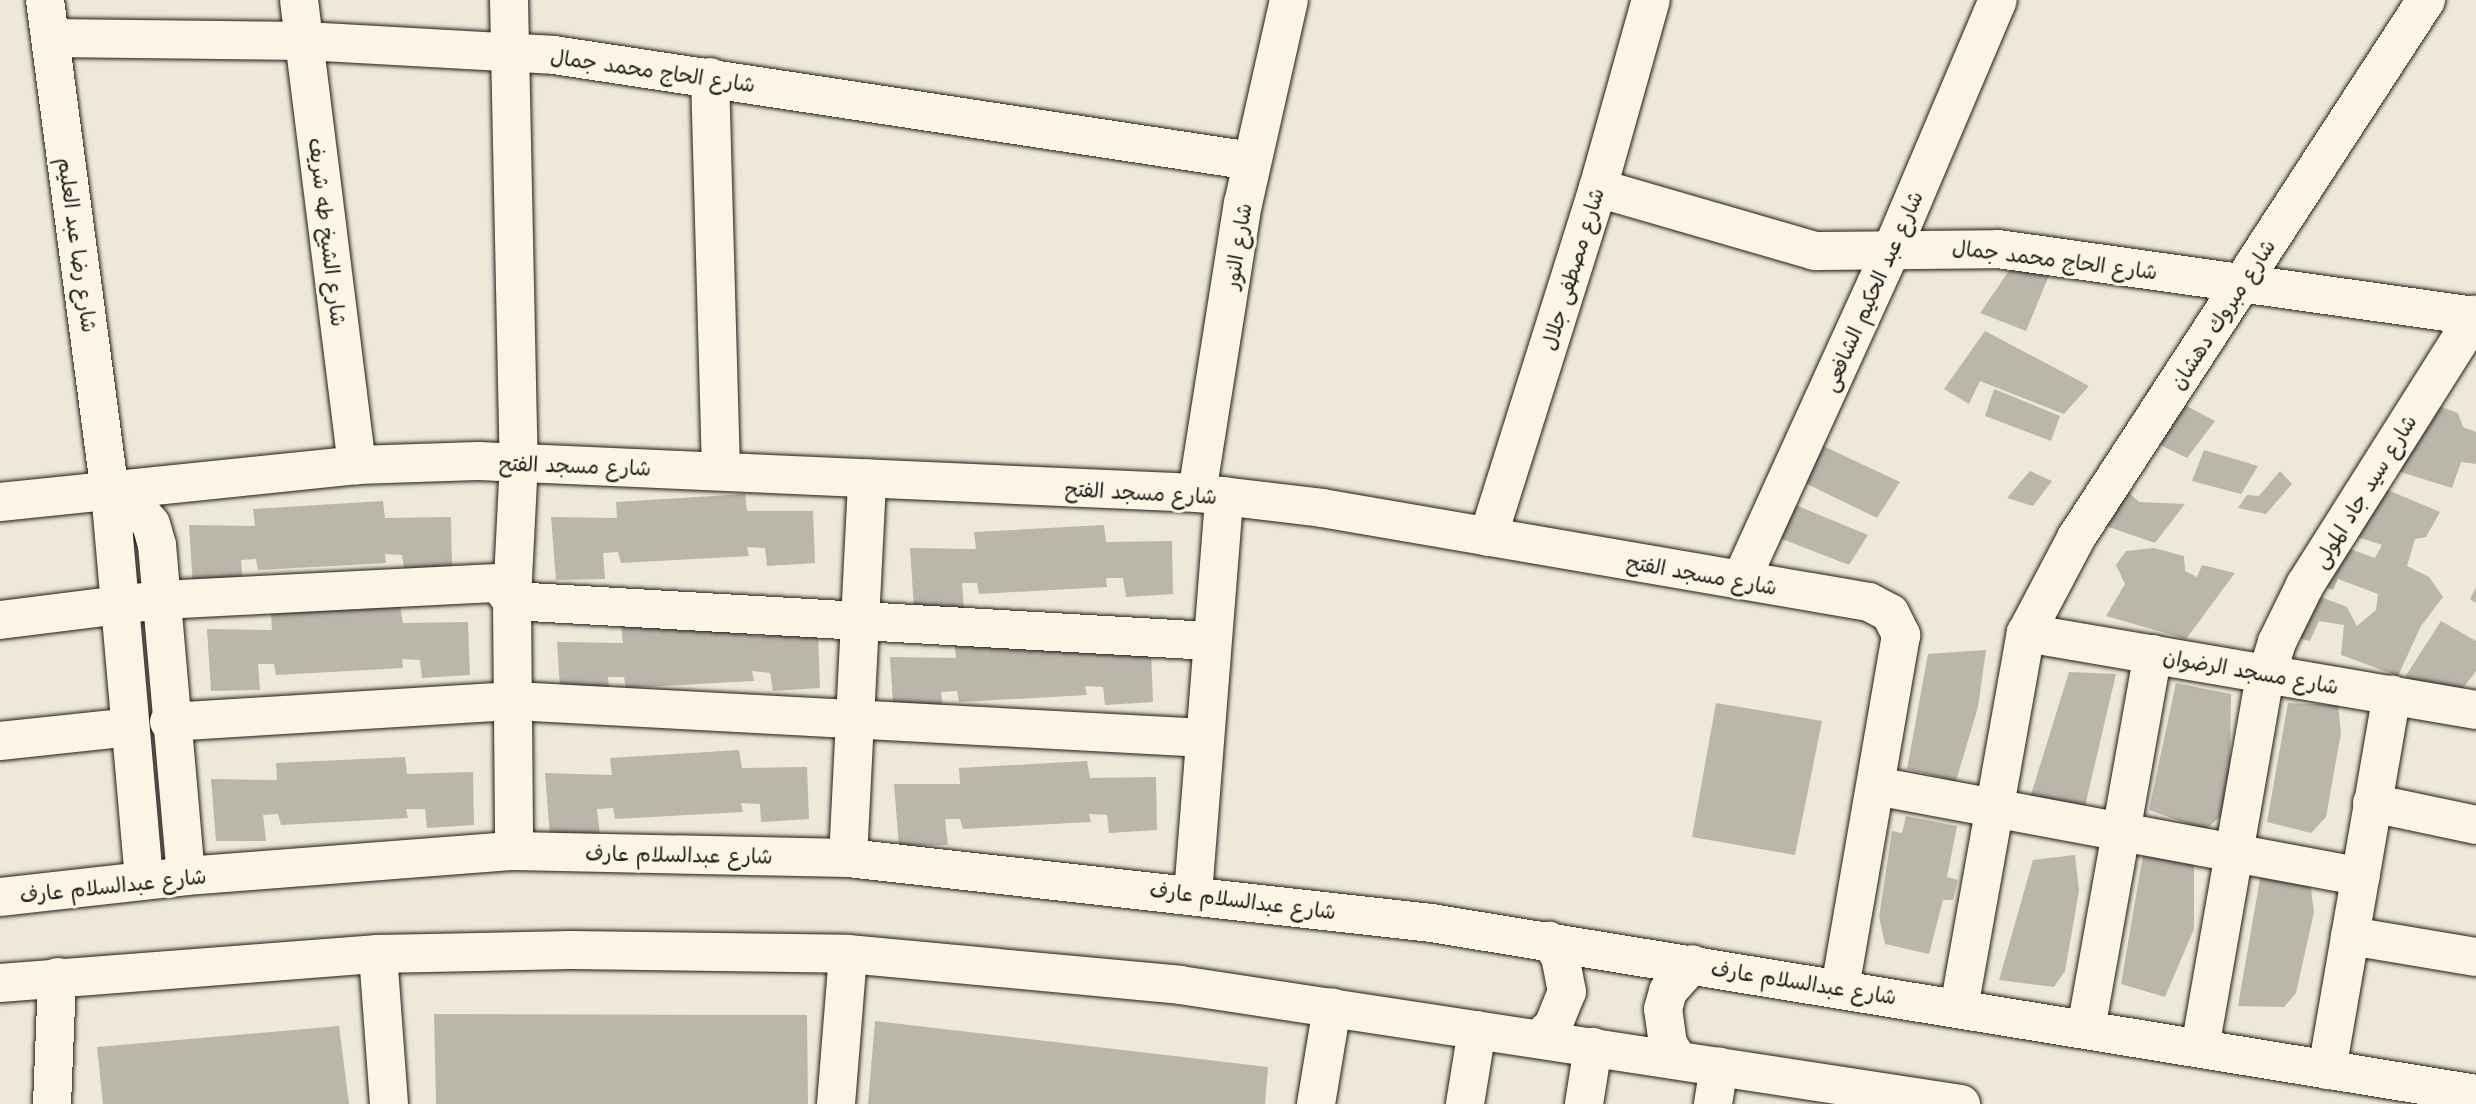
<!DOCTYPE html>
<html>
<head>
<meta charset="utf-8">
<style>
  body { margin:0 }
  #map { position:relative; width:2476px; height:1104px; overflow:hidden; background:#eee8d9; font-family:Mali,"Playpen Sans Arabic",sans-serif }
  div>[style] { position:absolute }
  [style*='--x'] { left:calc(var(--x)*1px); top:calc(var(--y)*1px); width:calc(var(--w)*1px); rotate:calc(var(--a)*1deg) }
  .building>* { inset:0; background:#bab6aa }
  .roads { filter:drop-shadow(0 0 2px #1c1c1c) drop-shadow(0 0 2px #1c1c1c) }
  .minor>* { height:38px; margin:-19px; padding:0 19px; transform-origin:19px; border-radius:19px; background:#fcf5e5 }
  .major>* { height:38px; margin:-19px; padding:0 19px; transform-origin:19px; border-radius:19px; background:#fcf5e5 }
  span { translate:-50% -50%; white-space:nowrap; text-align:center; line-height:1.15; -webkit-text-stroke:6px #fcf5e5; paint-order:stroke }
  .street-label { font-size:21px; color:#1c1c1c }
</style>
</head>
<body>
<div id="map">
  <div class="building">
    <i style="clip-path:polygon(2011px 268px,2050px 273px,2026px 331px,1980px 313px)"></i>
    <i style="clip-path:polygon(1985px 331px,2089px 386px,2064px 414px,1980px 381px,1969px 404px,1944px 389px)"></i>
    <i style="clip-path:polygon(2149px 386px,2215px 421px,2187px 458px,2131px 431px)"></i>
    <i style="clip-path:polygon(1994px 389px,2060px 416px,2051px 441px,1985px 416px)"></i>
    <i style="clip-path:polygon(2433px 404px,2458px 413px,2463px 427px,2476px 432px,2476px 464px,2461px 462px,2452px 488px,2375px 464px)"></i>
    <i style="clip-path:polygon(1819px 444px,1900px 482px,1877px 518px,1803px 482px)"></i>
    <i style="clip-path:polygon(2204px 450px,2258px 466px,2241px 494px,2192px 481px)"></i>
    <i style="clip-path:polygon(2030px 471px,2052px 481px,2033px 506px,2007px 498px)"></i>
    <i style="clip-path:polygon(2280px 471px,2292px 484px,2266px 514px,2238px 508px,2247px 495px,2259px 496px)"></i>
    <i style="clip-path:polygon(2364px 480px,2440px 512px,2426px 537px,2415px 539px,2407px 566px,2429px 577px,2443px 597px,2421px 626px,2398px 676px,2341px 655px,2344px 625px,2319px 621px,2310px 641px,2266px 630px,2316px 595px,2347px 607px,2357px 626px,2376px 610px,2378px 594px,2338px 579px,2333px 590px,2291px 574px,2314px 536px,2375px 558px,2382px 545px,2333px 529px)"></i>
    <i style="clip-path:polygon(2120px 484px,2139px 502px,2185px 504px,2155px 543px,2103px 525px)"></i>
    <i style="clip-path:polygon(745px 494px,747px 511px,813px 511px,815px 563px,767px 566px,765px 548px,747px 547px,749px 556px,621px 563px,618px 552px,603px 553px,605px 579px,556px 580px,551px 517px,617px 518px,616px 502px)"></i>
    <i style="clip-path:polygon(383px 501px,385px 518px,451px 517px,452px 570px,405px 573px,402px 555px,385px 554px,386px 563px,258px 570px,256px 559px,241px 560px,243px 586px,193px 586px,189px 525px,255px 526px,253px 509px)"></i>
    <i style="clip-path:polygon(1793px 504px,1868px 535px,1849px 565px,1777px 537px)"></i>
    <i style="clip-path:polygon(1104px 525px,1106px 542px,1172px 541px,1173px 594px,1126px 597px,1123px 578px,1106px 578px,1107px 587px,979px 594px,977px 583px,962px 583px,964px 609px,914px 609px,910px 548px,976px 549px,974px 532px)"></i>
    <i style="clip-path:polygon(2154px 548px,2184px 556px,2185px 571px,2197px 577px,2202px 565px,2235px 573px,2186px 639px,2106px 616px,2125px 584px,2116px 565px,2126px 551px)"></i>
    <i style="clip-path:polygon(2476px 587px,2476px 603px,2470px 599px)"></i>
    <i style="clip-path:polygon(400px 606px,403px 623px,468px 622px,470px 675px,422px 678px,420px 660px,402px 659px,403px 668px,276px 675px,274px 664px,258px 664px,260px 690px,211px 691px,207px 629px,272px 630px,271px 614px)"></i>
    <i style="clip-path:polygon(751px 619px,753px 636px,818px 635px,820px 688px,773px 691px,770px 673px,752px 671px,754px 681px,626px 688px,624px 677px,608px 677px,611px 704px,561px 704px,557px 642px,623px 643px,621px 627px)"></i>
    <i style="clip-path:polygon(2441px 621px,2476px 641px,2476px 671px,2456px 697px,2405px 677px)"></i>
    <i style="clip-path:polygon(954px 641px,1151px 650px,1153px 702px,1105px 705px,1103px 687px,1085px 686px,1087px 695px,959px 702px,957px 691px,941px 692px,944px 718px,894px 719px,890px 657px,956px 658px)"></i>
    <i style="clip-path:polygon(1986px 650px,1978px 707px,1956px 781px,1907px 769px,1928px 654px)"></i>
    <i style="clip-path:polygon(2069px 672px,2116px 674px,2082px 819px,2025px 814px)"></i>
    <i style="clip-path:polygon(2176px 683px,2231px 694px,2230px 772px,2223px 814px,2205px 830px,2149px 810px)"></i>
    <i style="clip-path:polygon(1716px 703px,1822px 721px,1795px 855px,1692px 837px)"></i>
    <i style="clip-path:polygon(2288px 703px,2338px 705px,2341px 733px,2326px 817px,2311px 833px,2267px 822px)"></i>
    <i style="clip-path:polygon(739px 750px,742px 768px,807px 767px,809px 819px,761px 822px,760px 804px,741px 803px,743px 812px,615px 819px,613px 808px,597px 809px,600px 835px,550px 836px,545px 773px,612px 775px,610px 758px)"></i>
    <i style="clip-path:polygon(405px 757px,407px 774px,473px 772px,474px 825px,427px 828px,425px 809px,406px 809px,408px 818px,281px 825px,278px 814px,263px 815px,266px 841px,216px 841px,211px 779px,277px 780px,276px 763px)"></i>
    <i style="clip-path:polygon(1087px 761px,1090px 778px,1156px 777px,1157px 830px,1109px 833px,1107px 815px,1089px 814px,1091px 822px,963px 829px,960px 819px,945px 819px,948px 845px,899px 846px,894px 784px,960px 784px,959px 768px)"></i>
    <i style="clip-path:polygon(1906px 816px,1957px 826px,1947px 877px,1958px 880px,1953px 900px,1943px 900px,1929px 954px,1885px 944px,1879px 917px,1892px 831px,1902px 833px)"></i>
    <i style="clip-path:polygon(2075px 855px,2079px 891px,2065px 971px,2054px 987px,1999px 980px,2033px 860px)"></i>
    <i style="clip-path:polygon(2143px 855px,2194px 864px,2194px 929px,2165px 997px,2121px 984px)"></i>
    <i style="clip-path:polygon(2261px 873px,2310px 882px,2314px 912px,2296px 993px,2284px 1007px,2238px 1006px)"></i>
    <i style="clip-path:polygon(434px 1014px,807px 1015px,808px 1104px,436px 1104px)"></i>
    <i style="clip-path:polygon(875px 1021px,1268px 1067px,1265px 1104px,868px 1104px)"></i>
    <i style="clip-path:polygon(339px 1026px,349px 1104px,103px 1104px,97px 1047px)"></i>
  </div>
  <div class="roads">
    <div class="minor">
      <i style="--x:45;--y:0;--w:495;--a:82.5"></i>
      <i style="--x:110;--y:491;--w:391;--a:85"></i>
      <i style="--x:299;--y:0;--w:469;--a:82.9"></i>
      <i style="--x:509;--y:0;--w:461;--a:88.8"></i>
      <i style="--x:519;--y:461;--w:140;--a:92.9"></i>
      <i style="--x:512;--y:601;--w:250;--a:89.5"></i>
      <i style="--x:50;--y:38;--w:255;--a:0.7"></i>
      <i style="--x:305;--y:41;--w:249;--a:3.2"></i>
      <i style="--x:554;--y:55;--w:706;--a:8.64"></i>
      <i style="--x:710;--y:77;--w:394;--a:88.4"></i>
      <i style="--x:1598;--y:188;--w:226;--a:16.2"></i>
      <i style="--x:1815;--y:251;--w:183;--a:-0.6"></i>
      <i style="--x:1998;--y:249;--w:483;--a:8"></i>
      <i style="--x:110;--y:491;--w:27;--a:28"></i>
      <i style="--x:134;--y:504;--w:26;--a:50"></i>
      <i style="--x:151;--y:524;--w:22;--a:74"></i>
      <i style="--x:157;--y:545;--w:332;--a:85"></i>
      <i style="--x:1197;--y:493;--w:293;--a:-81"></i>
      <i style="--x:1243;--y:204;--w:209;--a:-77.3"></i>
      <i style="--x:0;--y:502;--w:359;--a:-5.9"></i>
      <i style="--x:357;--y:465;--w:121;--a:-1.9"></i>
      <i style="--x:478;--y:461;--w:720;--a:2.55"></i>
      <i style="--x:1197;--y:493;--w:126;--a:6.8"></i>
      <i style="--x:1322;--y:508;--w:555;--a:9.75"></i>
      <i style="--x:1869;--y:602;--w:24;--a:28"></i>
      <i style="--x:1890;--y:613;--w:25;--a:63"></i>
      <i style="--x:1901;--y:635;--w:358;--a:99.8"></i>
      <i style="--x:1488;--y:537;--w:366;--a:-72.5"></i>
      <i style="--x:1598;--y:188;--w:195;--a:-74.3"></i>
      <i style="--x:1741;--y:580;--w:366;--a:-65.5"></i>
      <i style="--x:1893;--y:247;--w:268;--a:-67"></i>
      <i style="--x:0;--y:620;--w:162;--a:-7.1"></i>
      <i style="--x:161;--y:600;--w:337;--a:-2.9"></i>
      <i style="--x:498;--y:583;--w:23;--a:52"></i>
      <i style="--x:512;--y:601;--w:699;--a:3.28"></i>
      <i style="--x:2026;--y:633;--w:457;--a:9.7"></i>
      <i style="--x:169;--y:722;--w:346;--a:-3.5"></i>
      <i style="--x:514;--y:701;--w:692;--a:3.07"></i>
      <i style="--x:0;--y:741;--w:131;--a:-6.1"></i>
      <i style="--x:1876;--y:786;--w:493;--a:10.6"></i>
      <i style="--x:2372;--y:803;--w:106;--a:11.9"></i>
      <i style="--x:848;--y:858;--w:380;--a:-87.1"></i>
      <i style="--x:1193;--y:894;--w:399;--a:-85.5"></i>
      <i style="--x:2350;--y:936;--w:128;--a:9.5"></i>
      <i style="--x:378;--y:954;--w:150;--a:85.8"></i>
      <i style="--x:1959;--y:1008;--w:381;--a:-79.9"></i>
      <i style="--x:2026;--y:633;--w:107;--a:-62.2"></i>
      <i style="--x:2076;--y:538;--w:642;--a:-56.95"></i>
      <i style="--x:2086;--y:1029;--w:381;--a:-79.9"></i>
      <i style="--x:2200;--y:1048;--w:365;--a:-80.1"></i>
      <i style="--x:2263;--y:688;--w:48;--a:-73.1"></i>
      <i style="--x:2277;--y:642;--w:64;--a:-63.8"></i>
      <i style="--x:2305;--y:585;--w:320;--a:-57.7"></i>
      <i style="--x:2327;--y:1070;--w:381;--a:-80.2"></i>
      <i style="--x:52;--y:1104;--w:127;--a:-87.7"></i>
      <i style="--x:836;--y:1104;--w:150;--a:-85.4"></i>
      <i style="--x:1316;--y:1104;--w:98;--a:-80.6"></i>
      <i style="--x:1465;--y:1104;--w:75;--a:-80.8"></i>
      <i style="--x:1584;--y:1104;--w:58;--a:-81"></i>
      <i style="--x:1713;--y:1104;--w:38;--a:-81"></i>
    </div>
    <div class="major">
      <i style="--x:0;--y:897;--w:187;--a:-6.4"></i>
      <i style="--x:186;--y:876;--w:329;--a:-4.4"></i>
      <i style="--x:514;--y:851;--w:334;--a:1.2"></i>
      <i style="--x:848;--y:858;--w:587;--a:6.36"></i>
      <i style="--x:1431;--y:923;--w:1059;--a:9.29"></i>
      <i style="--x:0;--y:983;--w:379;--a:-4.4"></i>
      <i style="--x:378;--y:954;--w:193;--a:-1.2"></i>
      <i style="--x:571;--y:950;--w:277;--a:0.8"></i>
      <i style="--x:848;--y:954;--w:333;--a:5.3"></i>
      <i style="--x:1180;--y:985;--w:790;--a:8.66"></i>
      <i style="--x:1540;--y:1038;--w:18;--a:-43"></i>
      <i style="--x:1553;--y:1026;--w:37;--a:-68"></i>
      <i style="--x:1567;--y:992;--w:37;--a:-101"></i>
      <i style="--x:1560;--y:956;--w:19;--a:-126"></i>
      <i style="--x:1678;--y:1060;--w:19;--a:-122"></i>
      <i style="--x:1668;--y:1044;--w:35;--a:-98"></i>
      <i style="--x:1663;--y:1009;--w:19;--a:-74"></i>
      <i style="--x:1668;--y:991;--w:36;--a:-48"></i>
    </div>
  </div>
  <div class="street-label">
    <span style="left:653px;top:70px;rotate:8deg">شارع الحاج محمد جمال</span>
    <span style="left:328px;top:232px;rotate:83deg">شارع الشيخ طه شريف</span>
    <span style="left:78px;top:245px;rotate:82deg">شارع رضا عبد العليم</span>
    <span style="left:1237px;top:246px;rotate:-81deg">شارع النور</span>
    <span style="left:2055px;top:259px;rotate:7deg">شارع الحاج محمد جمال</span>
    <span style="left:1572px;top:269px;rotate:-73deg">شارع مصطفى جلال</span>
    <span style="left:1872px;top:291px;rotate:-66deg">شارع عبد الحكيم الشافعى</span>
    <span style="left:2222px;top:314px;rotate:-57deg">شارع مبروك دهشان</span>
    <span style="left:575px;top:465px;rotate:2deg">شارع مسجد الفتح</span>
    <span style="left:2364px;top:491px;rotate:-58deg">شارع سيد جاد المولى</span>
    <span style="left:1141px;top:492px;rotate:3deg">شارع مسجد الفتح</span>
    <span style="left:1702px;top:574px;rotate:10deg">شارع مسجد الفتح</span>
    <span style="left:2251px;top:671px;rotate:10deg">شارع مسجد الرضوان</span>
    <span style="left:679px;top:854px;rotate:1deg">شارع عبدالسلام عارف</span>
    <span style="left:113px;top:885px;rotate:-6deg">شارع عبدالسلام عارف</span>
    <span style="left:1243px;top:900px;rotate:7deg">شارع عبدالسلام عارف</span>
    <span style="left:1804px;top:982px;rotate:9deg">شارع عبدالسلام عارف</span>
  </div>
</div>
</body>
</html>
